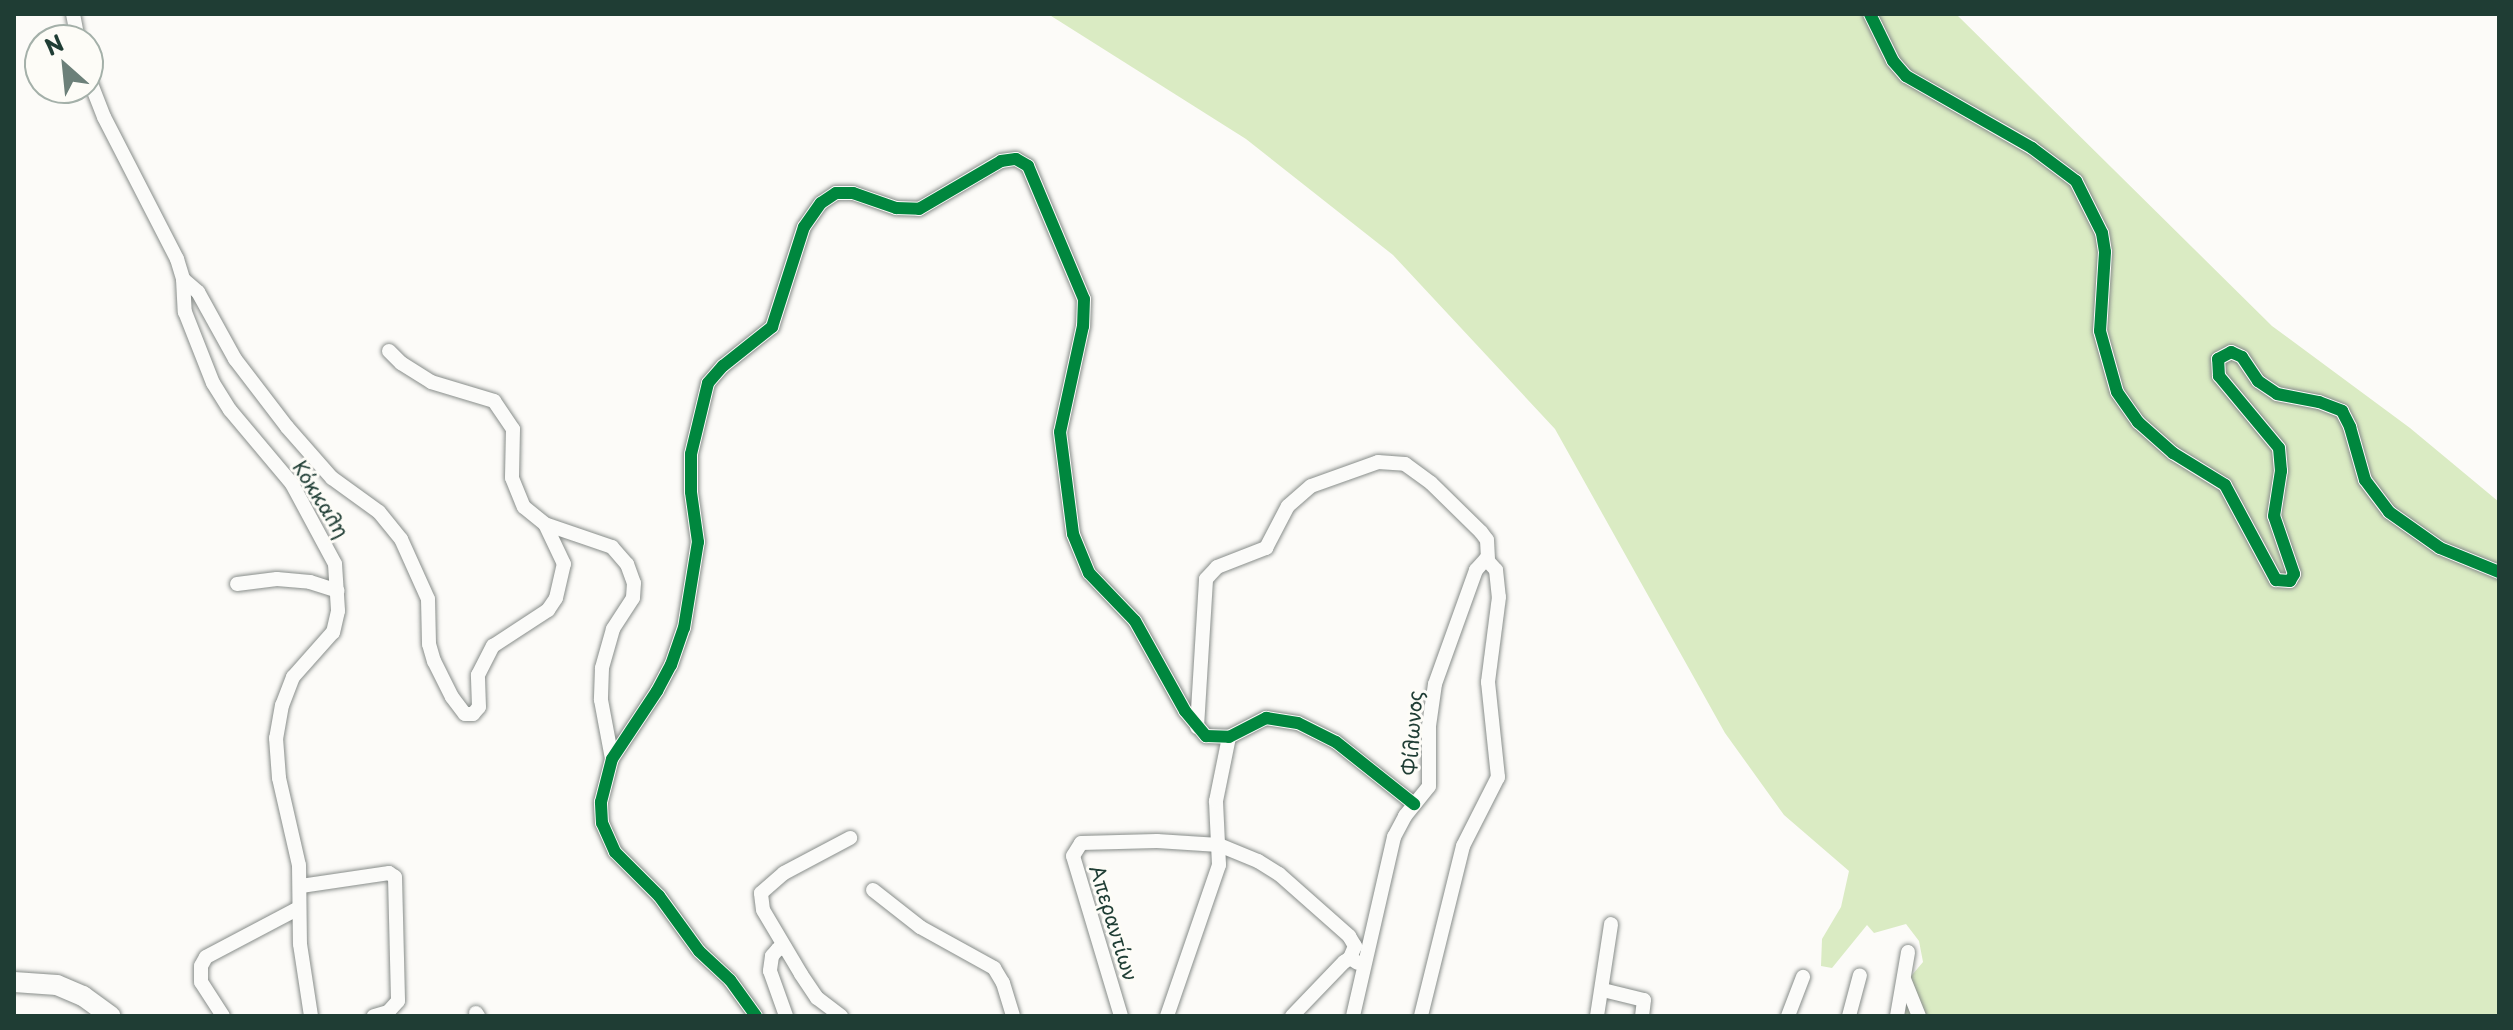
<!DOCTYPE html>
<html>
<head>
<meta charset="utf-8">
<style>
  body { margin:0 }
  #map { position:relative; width:2513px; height:1030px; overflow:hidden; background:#fcfbf8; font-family:"Playpen Sans",sans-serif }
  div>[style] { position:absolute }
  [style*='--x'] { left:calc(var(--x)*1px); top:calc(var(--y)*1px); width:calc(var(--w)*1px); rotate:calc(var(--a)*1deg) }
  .green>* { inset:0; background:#daebc3 }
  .roads { filter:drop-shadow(0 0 2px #888d8a) drop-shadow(0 0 2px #888d8a) }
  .street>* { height:14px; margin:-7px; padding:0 7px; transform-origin:7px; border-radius:7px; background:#fbfbf9 }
  .secondary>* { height:20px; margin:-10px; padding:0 10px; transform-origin:10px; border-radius:10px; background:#fbfbf9 }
  .cycleway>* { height:12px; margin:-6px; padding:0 6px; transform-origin:6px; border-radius:6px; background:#00873e }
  span { translate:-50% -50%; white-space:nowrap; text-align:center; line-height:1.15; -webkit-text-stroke:6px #fdfcf7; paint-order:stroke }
  .street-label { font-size:20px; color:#1f3d34 }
  .frame { position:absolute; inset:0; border:16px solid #1f3d34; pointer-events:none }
  .north { position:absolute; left:24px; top:24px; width:80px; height:80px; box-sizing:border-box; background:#fdfcf7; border:2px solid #a4b0a9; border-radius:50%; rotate:333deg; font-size:22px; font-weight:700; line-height:32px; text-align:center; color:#1f3d34 }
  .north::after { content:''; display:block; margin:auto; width:28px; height:36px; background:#6c8079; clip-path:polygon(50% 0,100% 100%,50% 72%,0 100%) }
</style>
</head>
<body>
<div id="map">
  <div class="green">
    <i style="clip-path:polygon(1048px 14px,1956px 14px,2272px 326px,2410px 428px,2499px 502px,2499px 1016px,1905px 1016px,1907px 981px,1923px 962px,1919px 941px,1906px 924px,1874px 933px,1867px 925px,1832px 968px,1821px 966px,1822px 939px,1841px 907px,1849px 871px,1784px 815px,1725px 733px,1555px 429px,1393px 255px,1246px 139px)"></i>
  </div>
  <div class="roads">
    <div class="street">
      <i style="--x:73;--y:14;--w:26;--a:79"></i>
      <i style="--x:1870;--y:14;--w:52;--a:63.9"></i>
      <i style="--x:1893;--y:61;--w:20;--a:49"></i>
      <i style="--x:1906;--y:76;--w:145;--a:29.7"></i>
      <i style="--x:2032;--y:148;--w:55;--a:36.9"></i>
      <i style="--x:2076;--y:181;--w:58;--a:63.4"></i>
      <i style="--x:2102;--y:233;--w:19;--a:81"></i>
      <i style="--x:2105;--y:252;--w:79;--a:93.6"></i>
      <i style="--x:2100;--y:331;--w:63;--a:74.4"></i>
      <i style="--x:2117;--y:392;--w:37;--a:55"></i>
      <i style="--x:2138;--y:422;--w:47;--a:41.5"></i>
      <i style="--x:2173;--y:453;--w:61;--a:31.6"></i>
      <i style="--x:2225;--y:485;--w:108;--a:61.8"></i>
      <i style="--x:2276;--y:580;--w:14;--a:4"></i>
      <i style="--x:2290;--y:581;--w:8;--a:-60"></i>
      <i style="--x:2294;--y:574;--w:61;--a:-109"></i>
      <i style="--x:2274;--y:516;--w:46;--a:-81.2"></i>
      <i style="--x:2281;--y:471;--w:23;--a:-95"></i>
      <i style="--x:2279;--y:448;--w:94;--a:-129.8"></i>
      <i style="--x:2219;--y:376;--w:17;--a:-93"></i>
      <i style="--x:2218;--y:359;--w:15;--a:-28"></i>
      <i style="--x:2231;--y:352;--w:12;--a:24"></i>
      <i style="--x:2242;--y:357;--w:29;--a:56"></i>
      <i style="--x:2258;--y:381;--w:23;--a:34"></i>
      <i style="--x:2277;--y:394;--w:43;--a:10.8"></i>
      <i style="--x:2319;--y:402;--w:25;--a:21"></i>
      <i style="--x:2342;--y:411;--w:18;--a:63"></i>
      <i style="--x:2350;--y:427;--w:55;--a:74.2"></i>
      <i style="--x:2365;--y:480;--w:40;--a:53"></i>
      <i style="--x:2389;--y:512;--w:62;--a:35.2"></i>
      <i style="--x:2440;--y:548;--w:64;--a:22.1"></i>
      <i style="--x:88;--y:76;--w:44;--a:68.7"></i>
      <i style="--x:104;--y:117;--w:160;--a:62.8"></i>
      <i style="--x:177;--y:259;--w:21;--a:73"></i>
      <i style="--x:183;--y:279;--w:33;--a:87"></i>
      <i style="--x:185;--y:312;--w:76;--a:68.5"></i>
      <i style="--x:213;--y:383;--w:32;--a:58"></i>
      <i style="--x:230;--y:410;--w:97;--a:50"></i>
      <i style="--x:292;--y:484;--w:91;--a:61.7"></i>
      <i style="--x:335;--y:564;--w:47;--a:86.3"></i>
      <i style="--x:338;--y:611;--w:22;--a:103"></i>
      <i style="--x:333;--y:632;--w:60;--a:131.6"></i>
      <i style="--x:293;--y:677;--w:30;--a:111"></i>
      <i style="--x:282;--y:705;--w:34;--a:100"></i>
      <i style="--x:276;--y:738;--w:40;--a:85.7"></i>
      <i style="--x:279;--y:778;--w:89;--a:77.1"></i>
      <i style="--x:299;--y:865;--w:79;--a:89.3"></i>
      <i style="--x:300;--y:944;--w:73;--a:81.3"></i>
      <i style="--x:183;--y:279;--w:20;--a:41"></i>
      <i style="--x:198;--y:292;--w:77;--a:61.1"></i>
      <i style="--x:235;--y:359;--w:86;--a:52.6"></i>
      <i style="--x:287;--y:427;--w:68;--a:48.6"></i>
      <i style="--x:332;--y:478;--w:58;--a:35.9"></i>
      <i style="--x:379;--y:512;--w:35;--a:51"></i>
      <i style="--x:401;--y:539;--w:66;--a:65.8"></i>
      <i style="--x:428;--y:599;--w:45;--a:88.7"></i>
      <i style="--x:429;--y:644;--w:18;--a:74"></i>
      <i style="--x:434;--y:661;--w:40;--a:63.4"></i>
      <i style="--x:452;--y:697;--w:21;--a:53"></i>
      <i style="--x:465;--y:714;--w:8;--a:0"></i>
      <i style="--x:473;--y:714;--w:9;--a:-49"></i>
      <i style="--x:479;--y:707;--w:32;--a:-92"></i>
      <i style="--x:478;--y:675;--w:33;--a:-63"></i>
      <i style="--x:493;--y:646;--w:66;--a:-33.2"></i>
      <i style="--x:548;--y:610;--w:14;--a:-56"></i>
      <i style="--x:556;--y:598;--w:35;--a:-77"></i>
      <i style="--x:564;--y:564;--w:44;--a:-115.4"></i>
      <i style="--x:389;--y:351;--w:17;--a:45"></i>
      <i style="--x:401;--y:363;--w:36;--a:32"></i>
      <i style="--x:431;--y:382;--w:66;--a:16.8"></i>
      <i style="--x:494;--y:401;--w:34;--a:56"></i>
      <i style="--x:513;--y:429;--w:49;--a:91.2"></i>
      <i style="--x:512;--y:478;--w:31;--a:68"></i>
      <i style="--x:524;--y:507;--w:27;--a:39"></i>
      <i style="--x:545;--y:524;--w:71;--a:18.9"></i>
      <i style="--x:612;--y:547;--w:23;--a:49"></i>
      <i style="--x:627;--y:564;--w:20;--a:70"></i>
      <i style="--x:634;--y:583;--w:15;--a:94"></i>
      <i style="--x:633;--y:598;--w:37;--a:123"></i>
      <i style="--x:613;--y:629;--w:41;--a:105.8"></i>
      <i style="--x:602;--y:668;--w:32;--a:92"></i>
      <i style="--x:601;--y:700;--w:60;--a:79.4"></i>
      <i style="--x:237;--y:584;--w:40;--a:-7.1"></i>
      <i style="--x:277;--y:579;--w:33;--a:5"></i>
      <i style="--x:310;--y:582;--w:29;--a:18"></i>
      <i style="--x:1197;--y:727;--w:148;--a:-86.5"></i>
      <i style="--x:1206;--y:579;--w:16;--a:-47"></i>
      <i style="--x:1217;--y:567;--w:53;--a:-21.2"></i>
      <i style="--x:1266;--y:548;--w:47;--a:-62.4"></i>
      <i style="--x:1288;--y:506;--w:30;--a:-41"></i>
      <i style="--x:1311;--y:486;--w:71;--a:-19.7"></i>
      <i style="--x:1378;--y:462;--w:27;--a:4"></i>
      <i style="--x:1405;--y:464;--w:32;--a:36"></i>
      <i style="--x:1431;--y:483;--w:70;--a:44.4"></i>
      <i style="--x:1481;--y:532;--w:10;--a:53"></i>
      <i style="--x:1487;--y:540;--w:19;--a:87"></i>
      <i style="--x:301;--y:886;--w:89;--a:-8.4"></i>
      <i style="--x:389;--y:873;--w:7;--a:34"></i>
      <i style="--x:395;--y:877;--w:124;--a:88.6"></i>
      <i style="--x:398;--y:1001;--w:15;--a:132"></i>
      <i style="--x:388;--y:1012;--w:15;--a:164"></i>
      <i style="--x:873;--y:890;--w:60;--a:38.2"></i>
      <i style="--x:920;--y:927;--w:85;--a:29"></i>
      <i style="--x:994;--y:968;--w:17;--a:59"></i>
      <i style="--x:1003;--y:983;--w:34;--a:73"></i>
      <i style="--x:785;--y:948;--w:7;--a:172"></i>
      <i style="--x:778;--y:949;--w:9;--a:131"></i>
      <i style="--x:772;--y:956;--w:15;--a:98"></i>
      <i style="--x:770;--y:971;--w:48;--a:70.4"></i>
      <i style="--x:1904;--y:979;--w:40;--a:68"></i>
      <i style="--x:1603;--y:990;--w:42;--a:13.7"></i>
      <i style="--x:1644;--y:1000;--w:16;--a:97"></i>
      <i style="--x:476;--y:1013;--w:4;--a:56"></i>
      <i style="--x:223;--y:1016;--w:40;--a:-122.9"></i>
      <i style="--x:201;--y:982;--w:16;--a:-90"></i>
      <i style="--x:201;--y:966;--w:10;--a:-61"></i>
      <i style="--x:206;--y:957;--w:105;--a:-27.8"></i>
      <i style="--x:756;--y:1016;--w:44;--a:-125.8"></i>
      <i style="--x:730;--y:980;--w:42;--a:-136.9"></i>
      <i style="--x:699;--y:951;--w:68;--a:-126"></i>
      <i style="--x:659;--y:896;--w:62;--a:-135"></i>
      <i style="--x:615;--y:852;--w:32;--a:-114"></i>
      <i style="--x:602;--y:823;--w:21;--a:-93"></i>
      <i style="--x:601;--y:802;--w:44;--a:-75.7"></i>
      <i style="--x:612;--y:759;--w:82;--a:-56.5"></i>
      <i style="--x:657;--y:691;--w:30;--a:-62"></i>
      <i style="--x:671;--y:665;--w:39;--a:-71"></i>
      <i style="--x:684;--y:628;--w:87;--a:-80.8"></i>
      <i style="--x:698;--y:542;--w:50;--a:-98"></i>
      <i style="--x:691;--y:492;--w:38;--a:-90"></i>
      <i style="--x:691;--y:454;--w:73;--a:-76.5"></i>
      <i style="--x:708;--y:383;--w:23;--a:-49"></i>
      <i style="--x:723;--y:366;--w:63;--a:-38.5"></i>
      <i style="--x:772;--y:327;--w:105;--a:-72.3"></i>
      <i style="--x:804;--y:227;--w:29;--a:-55"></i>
      <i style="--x:821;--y:203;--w:18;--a:-34"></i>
      <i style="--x:836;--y:193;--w:17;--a:0"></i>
      <i style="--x:853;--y:193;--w:46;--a:19.2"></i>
      <i style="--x:896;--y:208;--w:23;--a:2"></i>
      <i style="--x:919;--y:209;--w:95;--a:-30.3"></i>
      <i style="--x:1001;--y:161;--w:15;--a:-8"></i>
      <i style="--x:1016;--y:159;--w:14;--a:30"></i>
      <i style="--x:1028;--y:166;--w:144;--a:67.2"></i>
      <i style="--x:1084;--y:299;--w:27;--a:92"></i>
      <i style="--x:1083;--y:326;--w:108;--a:102.2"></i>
      <i style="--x:1060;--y:432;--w:103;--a:82.7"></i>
      <i style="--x:1073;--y:534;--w:42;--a:67.7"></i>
      <i style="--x:1089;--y:573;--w:66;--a:46.2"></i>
      <i style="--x:1135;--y:621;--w:103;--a:60.9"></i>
      <i style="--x:1185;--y:711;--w:33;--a:50"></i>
      <i style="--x:1206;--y:736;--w:23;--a:2"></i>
      <i style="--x:1229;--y:737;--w:42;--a:-27.2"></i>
      <i style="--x:1266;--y:718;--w:32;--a:9"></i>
      <i style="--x:1298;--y:723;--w:42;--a:26.6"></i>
      <i style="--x:1336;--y:742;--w:100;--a:38.5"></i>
      <i style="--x:841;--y:1016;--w:30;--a:-143"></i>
      <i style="--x:817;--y:998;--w:29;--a:-124"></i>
      <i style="--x:801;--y:974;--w:74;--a:-120.7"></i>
      <i style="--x:763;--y:910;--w:17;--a:-97"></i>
      <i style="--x:761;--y:893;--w:30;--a:-41"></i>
      <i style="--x:784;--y:873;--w:75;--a:-27.9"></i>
      <i style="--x:1121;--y:1016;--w:167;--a:-106.7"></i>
      <i style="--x:1073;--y:856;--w:15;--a:-58"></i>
      <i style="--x:1081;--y:843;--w:76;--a:-1.5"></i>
      <i style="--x:1157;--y:841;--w:62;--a:3.7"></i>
      <i style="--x:1219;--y:845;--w:42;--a:22.3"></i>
      <i style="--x:1258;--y:861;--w:25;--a:32"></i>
      <i style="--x:1279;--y:874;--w:94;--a:41.5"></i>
      <i style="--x:1349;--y:936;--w:12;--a:59"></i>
      <i style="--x:1355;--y:946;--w:13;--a:113"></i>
      <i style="--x:1167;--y:1016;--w:160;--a:-71"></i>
      <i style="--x:1219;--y:865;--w:64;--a:-92.7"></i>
      <i style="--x:1216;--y:801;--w:65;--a:-78.5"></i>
      <i style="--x:1292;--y:1016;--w:75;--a:-46.1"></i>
      <i style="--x:1344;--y:962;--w:7;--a:-34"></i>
      <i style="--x:1350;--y:958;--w:9;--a:32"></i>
      <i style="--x:1353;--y:1016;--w:184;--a:-77.1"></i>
      <i style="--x:1394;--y:837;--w:24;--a:-62"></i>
      <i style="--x:1405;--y:816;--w:38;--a:-51"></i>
      <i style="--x:1429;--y:786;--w:60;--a:-90"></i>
      <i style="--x:1429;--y:726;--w:42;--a:-81.9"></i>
      <i style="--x:1435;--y:684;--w:121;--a:-70.2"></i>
      <i style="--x:1476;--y:570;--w:15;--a:-48"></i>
      <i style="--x:1486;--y:559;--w:15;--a:48"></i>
      <i style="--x:1496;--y:570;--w:27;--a:84"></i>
      <i style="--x:1499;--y:597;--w:86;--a:97.4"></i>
      <i style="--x:1488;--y:682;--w:96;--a:84"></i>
      <i style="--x:1498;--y:777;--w:77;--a:116.9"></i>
      <i style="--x:1463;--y:846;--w:175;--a:103.9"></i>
      <i style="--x:1597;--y:1016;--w:93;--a:-81.3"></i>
      <i style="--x:1788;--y:1016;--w:42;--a:-69"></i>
      <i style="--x:1849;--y:1016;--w:42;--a:-75"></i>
      <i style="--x:1897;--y:1016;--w:65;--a:-80.2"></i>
    </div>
    <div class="secondary">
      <i style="--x:14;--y:982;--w:43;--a:4"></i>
      <i style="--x:57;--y:985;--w:28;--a:23"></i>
      <i style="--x:83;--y:996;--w:34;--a:36"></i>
    </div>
  </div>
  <div class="cycleway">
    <i style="--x:1870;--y:14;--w:52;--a:63.9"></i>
    <i style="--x:1893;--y:61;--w:20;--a:49"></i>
    <i style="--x:1906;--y:76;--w:145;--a:29.7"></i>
    <i style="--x:2032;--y:148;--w:55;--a:36.9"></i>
    <i style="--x:2076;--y:181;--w:58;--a:63.4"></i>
    <i style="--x:2102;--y:233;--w:19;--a:81"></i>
    <i style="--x:2105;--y:252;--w:79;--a:93.6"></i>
    <i style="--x:2100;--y:331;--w:63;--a:74.4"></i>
    <i style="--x:2117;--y:392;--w:37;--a:55"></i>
    <i style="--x:2138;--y:422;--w:47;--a:41.5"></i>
    <i style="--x:2173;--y:453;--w:61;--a:31.6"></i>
    <i style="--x:2225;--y:485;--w:108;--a:61.8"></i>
    <i style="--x:2276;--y:580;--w:14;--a:4"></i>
    <i style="--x:2290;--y:581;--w:8;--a:-60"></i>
    <i style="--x:2294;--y:574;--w:61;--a:-109"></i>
    <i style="--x:2274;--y:516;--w:46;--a:-81.2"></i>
    <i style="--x:2281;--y:471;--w:23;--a:-95"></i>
    <i style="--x:2279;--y:448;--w:94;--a:-129.8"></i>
    <i style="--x:2219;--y:376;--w:17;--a:-93"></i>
    <i style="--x:2218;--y:359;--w:15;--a:-28"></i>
    <i style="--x:2231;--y:352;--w:12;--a:24"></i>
    <i style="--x:2242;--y:357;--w:29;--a:56"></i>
    <i style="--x:2258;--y:381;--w:23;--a:34"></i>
    <i style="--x:2277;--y:394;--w:43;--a:10.8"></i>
    <i style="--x:2319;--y:402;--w:25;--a:21"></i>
    <i style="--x:2342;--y:411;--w:18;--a:63"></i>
    <i style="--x:2350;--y:427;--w:55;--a:74.2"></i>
    <i style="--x:2365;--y:480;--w:40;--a:53"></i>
    <i style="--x:2389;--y:512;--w:62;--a:35.2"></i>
    <i style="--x:2440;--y:548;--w:64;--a:22.1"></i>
    <i style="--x:756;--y:1016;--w:44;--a:-125.8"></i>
    <i style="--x:730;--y:980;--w:42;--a:-136.9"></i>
    <i style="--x:699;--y:951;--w:68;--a:-126"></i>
    <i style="--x:659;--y:896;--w:62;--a:-135"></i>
    <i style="--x:615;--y:852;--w:32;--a:-114"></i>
    <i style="--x:602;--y:823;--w:21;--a:-93"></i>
    <i style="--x:601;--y:802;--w:44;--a:-75.7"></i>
    <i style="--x:612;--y:759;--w:82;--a:-56.5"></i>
    <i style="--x:657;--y:691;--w:30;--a:-62"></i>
    <i style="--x:671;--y:665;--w:39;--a:-71"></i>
    <i style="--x:684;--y:628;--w:87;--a:-80.8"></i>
    <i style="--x:698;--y:542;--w:50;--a:-98"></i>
    <i style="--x:691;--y:492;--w:38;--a:-90"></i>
    <i style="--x:691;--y:454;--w:73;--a:-76.5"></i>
    <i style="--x:708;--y:383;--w:23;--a:-49"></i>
    <i style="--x:723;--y:366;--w:63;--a:-38.5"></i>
    <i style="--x:772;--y:327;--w:105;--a:-72.3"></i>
    <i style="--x:804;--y:227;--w:29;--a:-55"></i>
    <i style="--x:821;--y:203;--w:18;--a:-34"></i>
    <i style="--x:836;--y:193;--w:17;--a:0"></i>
    <i style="--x:853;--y:193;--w:46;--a:19.2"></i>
    <i style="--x:896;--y:208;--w:23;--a:2"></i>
    <i style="--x:919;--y:209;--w:95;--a:-30.3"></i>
    <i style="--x:1001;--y:161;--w:15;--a:-8"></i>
    <i style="--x:1016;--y:159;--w:14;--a:30"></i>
    <i style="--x:1028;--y:166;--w:144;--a:67.2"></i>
    <i style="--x:1084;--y:299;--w:27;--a:92"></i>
    <i style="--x:1083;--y:326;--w:108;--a:102.2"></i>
    <i style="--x:1060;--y:432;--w:103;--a:82.7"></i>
    <i style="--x:1073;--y:534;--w:42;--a:67.7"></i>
    <i style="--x:1089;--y:573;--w:66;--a:46.2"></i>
    <i style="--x:1135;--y:621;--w:103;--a:60.9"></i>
    <i style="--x:1185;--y:711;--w:33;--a:50"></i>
    <i style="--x:1206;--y:736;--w:23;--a:2"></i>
    <i style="--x:1229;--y:737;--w:42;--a:-27.2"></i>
    <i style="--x:1266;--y:718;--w:32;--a:9"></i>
    <i style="--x:1298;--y:723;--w:42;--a:26.6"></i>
    <i style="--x:1336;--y:742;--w:100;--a:38.5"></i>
  </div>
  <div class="street-label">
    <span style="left:321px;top:499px;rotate:58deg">Κόκκαλη</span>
    <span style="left:1412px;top:733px;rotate:-86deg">Φίλωνος</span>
    <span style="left:1114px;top:923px;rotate:73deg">Απεραντίων</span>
  </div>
  <div class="frame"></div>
  <div class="north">N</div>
</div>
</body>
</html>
